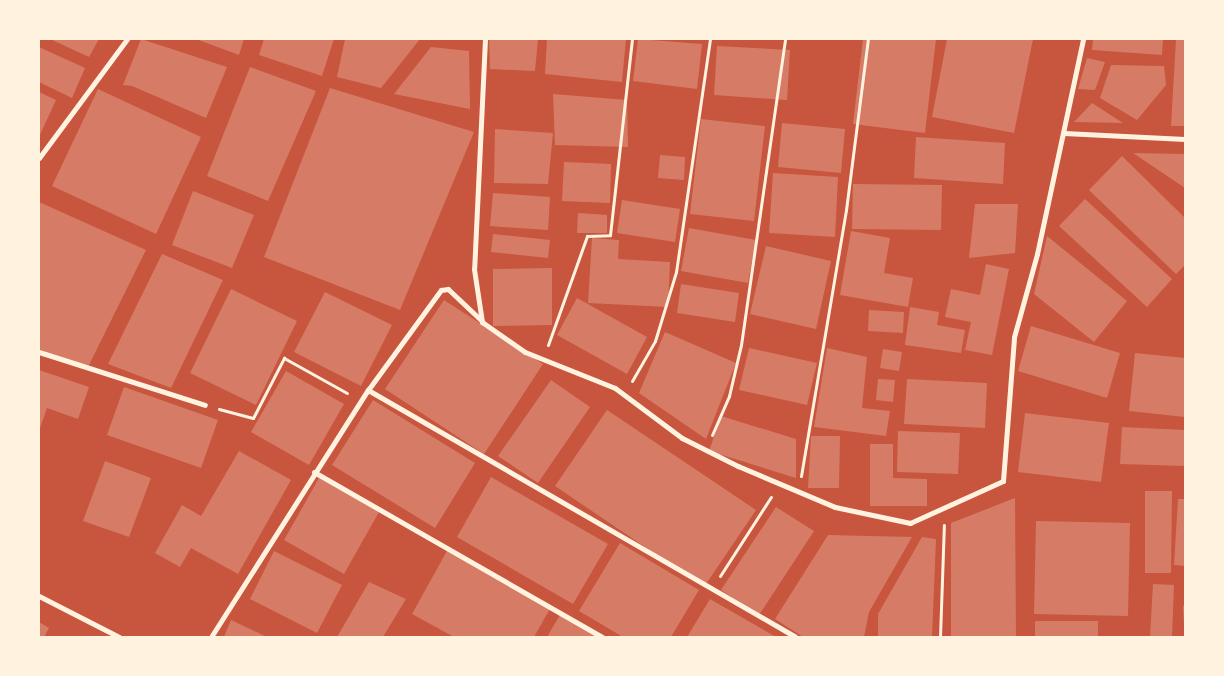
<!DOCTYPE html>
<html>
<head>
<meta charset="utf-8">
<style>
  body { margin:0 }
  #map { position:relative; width:1224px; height:676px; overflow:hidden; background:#c8553d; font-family:Manrope,sans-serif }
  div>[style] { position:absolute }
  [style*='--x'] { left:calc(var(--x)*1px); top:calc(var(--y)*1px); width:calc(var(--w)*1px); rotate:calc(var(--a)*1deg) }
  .building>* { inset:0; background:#d67c66 }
  .path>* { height:3px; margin:-1.5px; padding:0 1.5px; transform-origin:1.5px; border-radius:1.5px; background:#fff3e0 }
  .minor>* { height:5px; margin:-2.5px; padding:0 2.5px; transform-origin:2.5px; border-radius:2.5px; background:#fff3e0 }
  span { translate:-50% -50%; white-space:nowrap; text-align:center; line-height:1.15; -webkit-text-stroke:5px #fff3e0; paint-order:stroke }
  .frame { position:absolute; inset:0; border:40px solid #fff3e0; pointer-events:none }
</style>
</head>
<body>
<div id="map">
  <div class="building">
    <i style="clip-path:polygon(50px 39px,99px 39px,89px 57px)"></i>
    <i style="clip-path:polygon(141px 39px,227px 67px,206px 118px,132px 86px,123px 85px)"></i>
    <i style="clip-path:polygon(196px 39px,244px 39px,239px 55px)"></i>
    <i style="clip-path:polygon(264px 39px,334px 39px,322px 76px,259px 55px)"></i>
    <i style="clip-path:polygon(345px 39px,420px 39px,381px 88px,337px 77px)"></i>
    <i style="clip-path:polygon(489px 39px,538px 39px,535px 71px,490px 69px)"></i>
    <i style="clip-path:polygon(547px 39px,626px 39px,622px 82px,545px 74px)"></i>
    <i style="clip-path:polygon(638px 39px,702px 44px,697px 89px,633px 81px)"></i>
    <i style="clip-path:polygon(863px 39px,936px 39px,925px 133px,853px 124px)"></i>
    <i style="clip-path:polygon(947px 39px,1033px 39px,1014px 133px,932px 117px)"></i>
    <i style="clip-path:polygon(1093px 39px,1163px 39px,1162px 55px,1092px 50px)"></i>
    <i style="clip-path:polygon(1176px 39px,1185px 39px,1185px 126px,1171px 126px)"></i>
    <i style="clip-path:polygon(717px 46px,790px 50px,787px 100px,714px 95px)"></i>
    <i style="clip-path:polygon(39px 47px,85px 68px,72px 98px,39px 82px)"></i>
    <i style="clip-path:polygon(431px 47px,469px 51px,470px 109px,394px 94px)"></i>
    <i style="clip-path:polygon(1087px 58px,1105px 62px,1095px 90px,1078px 89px)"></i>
    <i style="clip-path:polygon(1111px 65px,1164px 66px,1166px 85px,1137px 120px,1100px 98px)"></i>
    <i style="clip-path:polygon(250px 67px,316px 91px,268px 201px,207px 176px)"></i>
    <i style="clip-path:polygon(330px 88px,474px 132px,400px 310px,264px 257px)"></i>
    <i style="clip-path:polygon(98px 89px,201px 137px,156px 234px,52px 186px)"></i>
    <i style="clip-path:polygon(39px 92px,56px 100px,39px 137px)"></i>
    <i style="clip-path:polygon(553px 94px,627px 100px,628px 147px,555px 145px)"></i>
    <i style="clip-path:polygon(1092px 103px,1123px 123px,1074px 122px)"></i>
    <i style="clip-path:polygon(701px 119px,765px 126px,754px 221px,690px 214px)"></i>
    <i style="clip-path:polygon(782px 123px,845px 129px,841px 173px,778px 167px)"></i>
    <i style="clip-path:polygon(495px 129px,553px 133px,548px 184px,494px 183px)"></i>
    <i style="clip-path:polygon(916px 137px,1005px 143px,1003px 184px,914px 178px)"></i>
    <i style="clip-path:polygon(1133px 153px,1185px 154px,1185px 188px)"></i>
    <i style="clip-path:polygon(660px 155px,685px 157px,684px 180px,658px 178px)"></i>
    <i style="clip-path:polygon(1122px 156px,1185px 218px,1185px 265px,1176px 274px,1089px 190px)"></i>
    <i style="clip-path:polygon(564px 162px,611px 164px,610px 203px,562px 201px)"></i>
    <i style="clip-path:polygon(773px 173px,838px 177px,835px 237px,769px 233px)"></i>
    <i style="clip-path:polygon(853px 184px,942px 185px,941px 230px,852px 229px)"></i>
    <i style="clip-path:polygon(193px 191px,254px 215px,232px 268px,172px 245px)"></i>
    <i style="clip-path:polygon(493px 193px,550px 197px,548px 230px,490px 226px)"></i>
    <i style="clip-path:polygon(1085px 199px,1172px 279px,1147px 307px,1059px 226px)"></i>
    <i style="clip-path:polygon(622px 200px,680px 209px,675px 242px,617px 233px)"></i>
    <i style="clip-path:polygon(39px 202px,146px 250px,87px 369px,39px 349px)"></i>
    <i style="clip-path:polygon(975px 204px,1018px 204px,1015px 253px,969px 258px)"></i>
    <i style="clip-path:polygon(578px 213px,607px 215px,607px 233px,577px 233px)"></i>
    <i style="clip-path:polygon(689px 228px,756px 240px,748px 283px,681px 271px)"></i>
    <i style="clip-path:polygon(851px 231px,890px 238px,884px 273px,913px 278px,908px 307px,840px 295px)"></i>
    <i style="clip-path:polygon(493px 234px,550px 240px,548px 258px,491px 252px)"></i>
    <i style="clip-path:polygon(1047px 236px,1127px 301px,1094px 342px,1034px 294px)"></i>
    <i style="clip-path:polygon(592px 238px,619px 240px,618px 259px,670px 262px,668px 307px,588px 303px)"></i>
    <i style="clip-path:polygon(766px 246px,831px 261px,816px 329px,750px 314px)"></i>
    <i style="clip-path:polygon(162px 254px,223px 280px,171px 388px,108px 364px)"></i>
    <i style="clip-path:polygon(986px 264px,1009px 269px,992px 355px,965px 350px,971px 322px,945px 317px,951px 289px,980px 295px)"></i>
    <i style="clip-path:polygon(552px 268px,552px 325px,493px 326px,493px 269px)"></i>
    <i style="clip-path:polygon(681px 284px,739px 293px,735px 322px,677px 313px)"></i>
    <i style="clip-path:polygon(231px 289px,297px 321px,256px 405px,190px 373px)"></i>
    <i style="clip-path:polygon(325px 292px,392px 325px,361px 386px,294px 352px)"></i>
    <i style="clip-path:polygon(577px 298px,647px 337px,627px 374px,557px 335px)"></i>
    <i style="clip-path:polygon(444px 300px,543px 364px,484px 454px,385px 389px)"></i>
    <i style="clip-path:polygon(910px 307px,939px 312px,937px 325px,965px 330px,961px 353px,905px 345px)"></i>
    <i style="clip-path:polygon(869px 310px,904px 312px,903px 333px,868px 331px)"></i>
    <i style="clip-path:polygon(1031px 326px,1120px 353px,1107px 398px,1018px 371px)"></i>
    <i style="clip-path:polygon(665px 332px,736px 363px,706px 439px,639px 393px)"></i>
    <i style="clip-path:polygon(749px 348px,817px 363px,807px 405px,739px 390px)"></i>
    <i style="clip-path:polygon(827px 348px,867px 357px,862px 408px,890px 411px,886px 436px,814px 427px)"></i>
    <i style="clip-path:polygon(883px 349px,902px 352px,899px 371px,880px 368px)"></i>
    <i style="clip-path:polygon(1135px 353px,1185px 358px,1185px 417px,1129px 411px)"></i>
    <i style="clip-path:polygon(39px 370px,89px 387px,78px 419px,47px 408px,39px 431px)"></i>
    <i style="clip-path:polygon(286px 371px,344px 404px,309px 465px,251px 432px)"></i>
    <i style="clip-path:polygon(878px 379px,895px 380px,893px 402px,876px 400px)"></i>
    <i style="clip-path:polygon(907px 379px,987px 383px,985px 428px,904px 424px)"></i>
    <i style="clip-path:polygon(551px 380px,590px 407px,538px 483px,498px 456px)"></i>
    <i style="clip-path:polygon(124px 387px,218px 420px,201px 468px,107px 435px)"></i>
    <i style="clip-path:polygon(373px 400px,475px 463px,435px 528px,332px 465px)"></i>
    <i style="clip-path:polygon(607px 410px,756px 510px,704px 587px,555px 486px)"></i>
    <i style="clip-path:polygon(1025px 413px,1109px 423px,1101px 482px,1018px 472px)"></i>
    <i style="clip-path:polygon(721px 416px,796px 439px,796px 478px,709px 451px)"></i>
    <i style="clip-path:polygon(1122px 427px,1185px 430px,1185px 466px,1120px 464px)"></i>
    <i style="clip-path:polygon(898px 431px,960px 433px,958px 474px,897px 472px)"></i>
    <i style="clip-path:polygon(811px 436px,840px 436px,839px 488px,808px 488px)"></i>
    <i style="clip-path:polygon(870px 444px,893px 444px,893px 478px,927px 479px,927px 506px,870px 506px)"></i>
    <i style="clip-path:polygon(239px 451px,291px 480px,238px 574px,191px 548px,180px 567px,155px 553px,182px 505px,201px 516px)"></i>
    <i style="clip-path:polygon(105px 461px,151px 478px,129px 537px,83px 521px)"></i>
    <i style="clip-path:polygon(491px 477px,608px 544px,573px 604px,457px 537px)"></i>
    <i style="clip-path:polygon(319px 478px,379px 512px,344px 574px,284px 540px)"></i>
    <i style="clip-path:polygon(1145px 491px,1172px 491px,1171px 573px,1145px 573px)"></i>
    <i style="clip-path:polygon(1015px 498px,1016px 637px,951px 637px,951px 523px)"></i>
    <i style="clip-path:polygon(1178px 499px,1185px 499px,1185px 566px,1174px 565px)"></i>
    <i style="clip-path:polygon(776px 507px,814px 531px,759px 615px,721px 590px)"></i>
    <i style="clip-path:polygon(1036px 521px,1130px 523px,1128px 616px,1034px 614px)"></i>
    <i style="clip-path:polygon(828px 535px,912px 537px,869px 612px,864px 637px,803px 637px,775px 619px)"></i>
    <i style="clip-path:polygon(922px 537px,936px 539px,932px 637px,878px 637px,878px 614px)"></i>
    <i style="clip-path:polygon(620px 543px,699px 590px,671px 637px,623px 637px,579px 611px)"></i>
    <i style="clip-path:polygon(448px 549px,551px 607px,534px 637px,454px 637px,412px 614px)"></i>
    <i style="clip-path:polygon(274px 551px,342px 585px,317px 633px,250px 599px)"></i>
    <i style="clip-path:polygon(369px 582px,406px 599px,383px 637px,337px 637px)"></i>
    <i style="clip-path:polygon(1153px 584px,1174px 585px,1172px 637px,1150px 637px)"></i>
    <i style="clip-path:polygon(710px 599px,776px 637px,687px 637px)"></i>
    <i style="clip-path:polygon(1183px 606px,1185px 606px,1185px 626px,1184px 626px)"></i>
    <i style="clip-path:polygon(560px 615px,600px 637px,547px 637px)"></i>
    <i style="clip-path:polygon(231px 620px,267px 637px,224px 637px)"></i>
    <i style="clip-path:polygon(1035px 621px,1098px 621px,1098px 637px,1035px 637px)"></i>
    <i style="clip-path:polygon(39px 622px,49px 628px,44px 637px,39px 637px)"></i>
  </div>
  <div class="path">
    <i style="--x:548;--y:345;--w:116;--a:-70.3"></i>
    <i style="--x:587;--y:236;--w:23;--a:-2"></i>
    <i style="--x:610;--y:235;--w:197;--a:-83.6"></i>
    <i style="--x:632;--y:381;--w:46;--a:-60.1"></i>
    <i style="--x:655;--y:341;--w:72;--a:-73.1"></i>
    <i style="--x:676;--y:272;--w:235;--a:-81.7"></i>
    <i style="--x:219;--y:409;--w:35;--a:15"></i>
    <i style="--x:253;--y:418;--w:68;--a:-62.7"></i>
    <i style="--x:284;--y:358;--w:72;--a:29.1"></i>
    <i style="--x:712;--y:435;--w:43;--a:-66.4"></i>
    <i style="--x:729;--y:396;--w:52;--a:-76.8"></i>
    <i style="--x:741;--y:345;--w:309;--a:-81.8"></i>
    <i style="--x:801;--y:476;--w:270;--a:-80.4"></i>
    <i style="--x:846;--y:210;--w:172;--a:-82.7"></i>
    <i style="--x:720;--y:576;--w:94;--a:-57.2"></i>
    <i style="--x:940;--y:637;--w:112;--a:-88"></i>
  </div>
  <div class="minor">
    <i style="--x:485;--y:39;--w:230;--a:92.7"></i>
    <i style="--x:474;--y:269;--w:54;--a:81.4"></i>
    <i style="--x:482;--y:322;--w:52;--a:34.9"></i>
    <i style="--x:525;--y:352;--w:97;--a:21.8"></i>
    <i style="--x:615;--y:388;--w:84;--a:36.7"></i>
    <i style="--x:682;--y:438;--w:63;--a:26.6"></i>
    <i style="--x:738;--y:466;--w:105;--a:22.9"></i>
    <i style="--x:835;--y:507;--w:77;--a:12"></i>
    <i style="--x:910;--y:523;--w:102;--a:-24.3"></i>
    <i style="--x:1003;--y:481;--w:144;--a:-85.6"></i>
    <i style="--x:1014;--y:337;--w:86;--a:-74.5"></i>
    <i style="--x:1037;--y:254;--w:220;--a:-77.9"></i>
    <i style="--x:1064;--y:133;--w:121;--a:2.8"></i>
    <i style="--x:39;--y:158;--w:148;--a:-53.5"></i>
    <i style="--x:39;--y:352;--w:174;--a:17.7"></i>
    <i style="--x:368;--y:390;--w:493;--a:30"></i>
    <i style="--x:314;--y:472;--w:332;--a:29.8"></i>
    <i style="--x:39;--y:596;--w:90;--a:27.1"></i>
    <i style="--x:211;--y:637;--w:293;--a:-57.6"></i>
    <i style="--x:368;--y:390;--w:124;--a:-53.9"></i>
    <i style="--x:441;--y:290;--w:7;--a:-8"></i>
    <i style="--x:448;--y:289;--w:47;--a:43.3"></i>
  </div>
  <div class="frame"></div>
</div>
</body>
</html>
